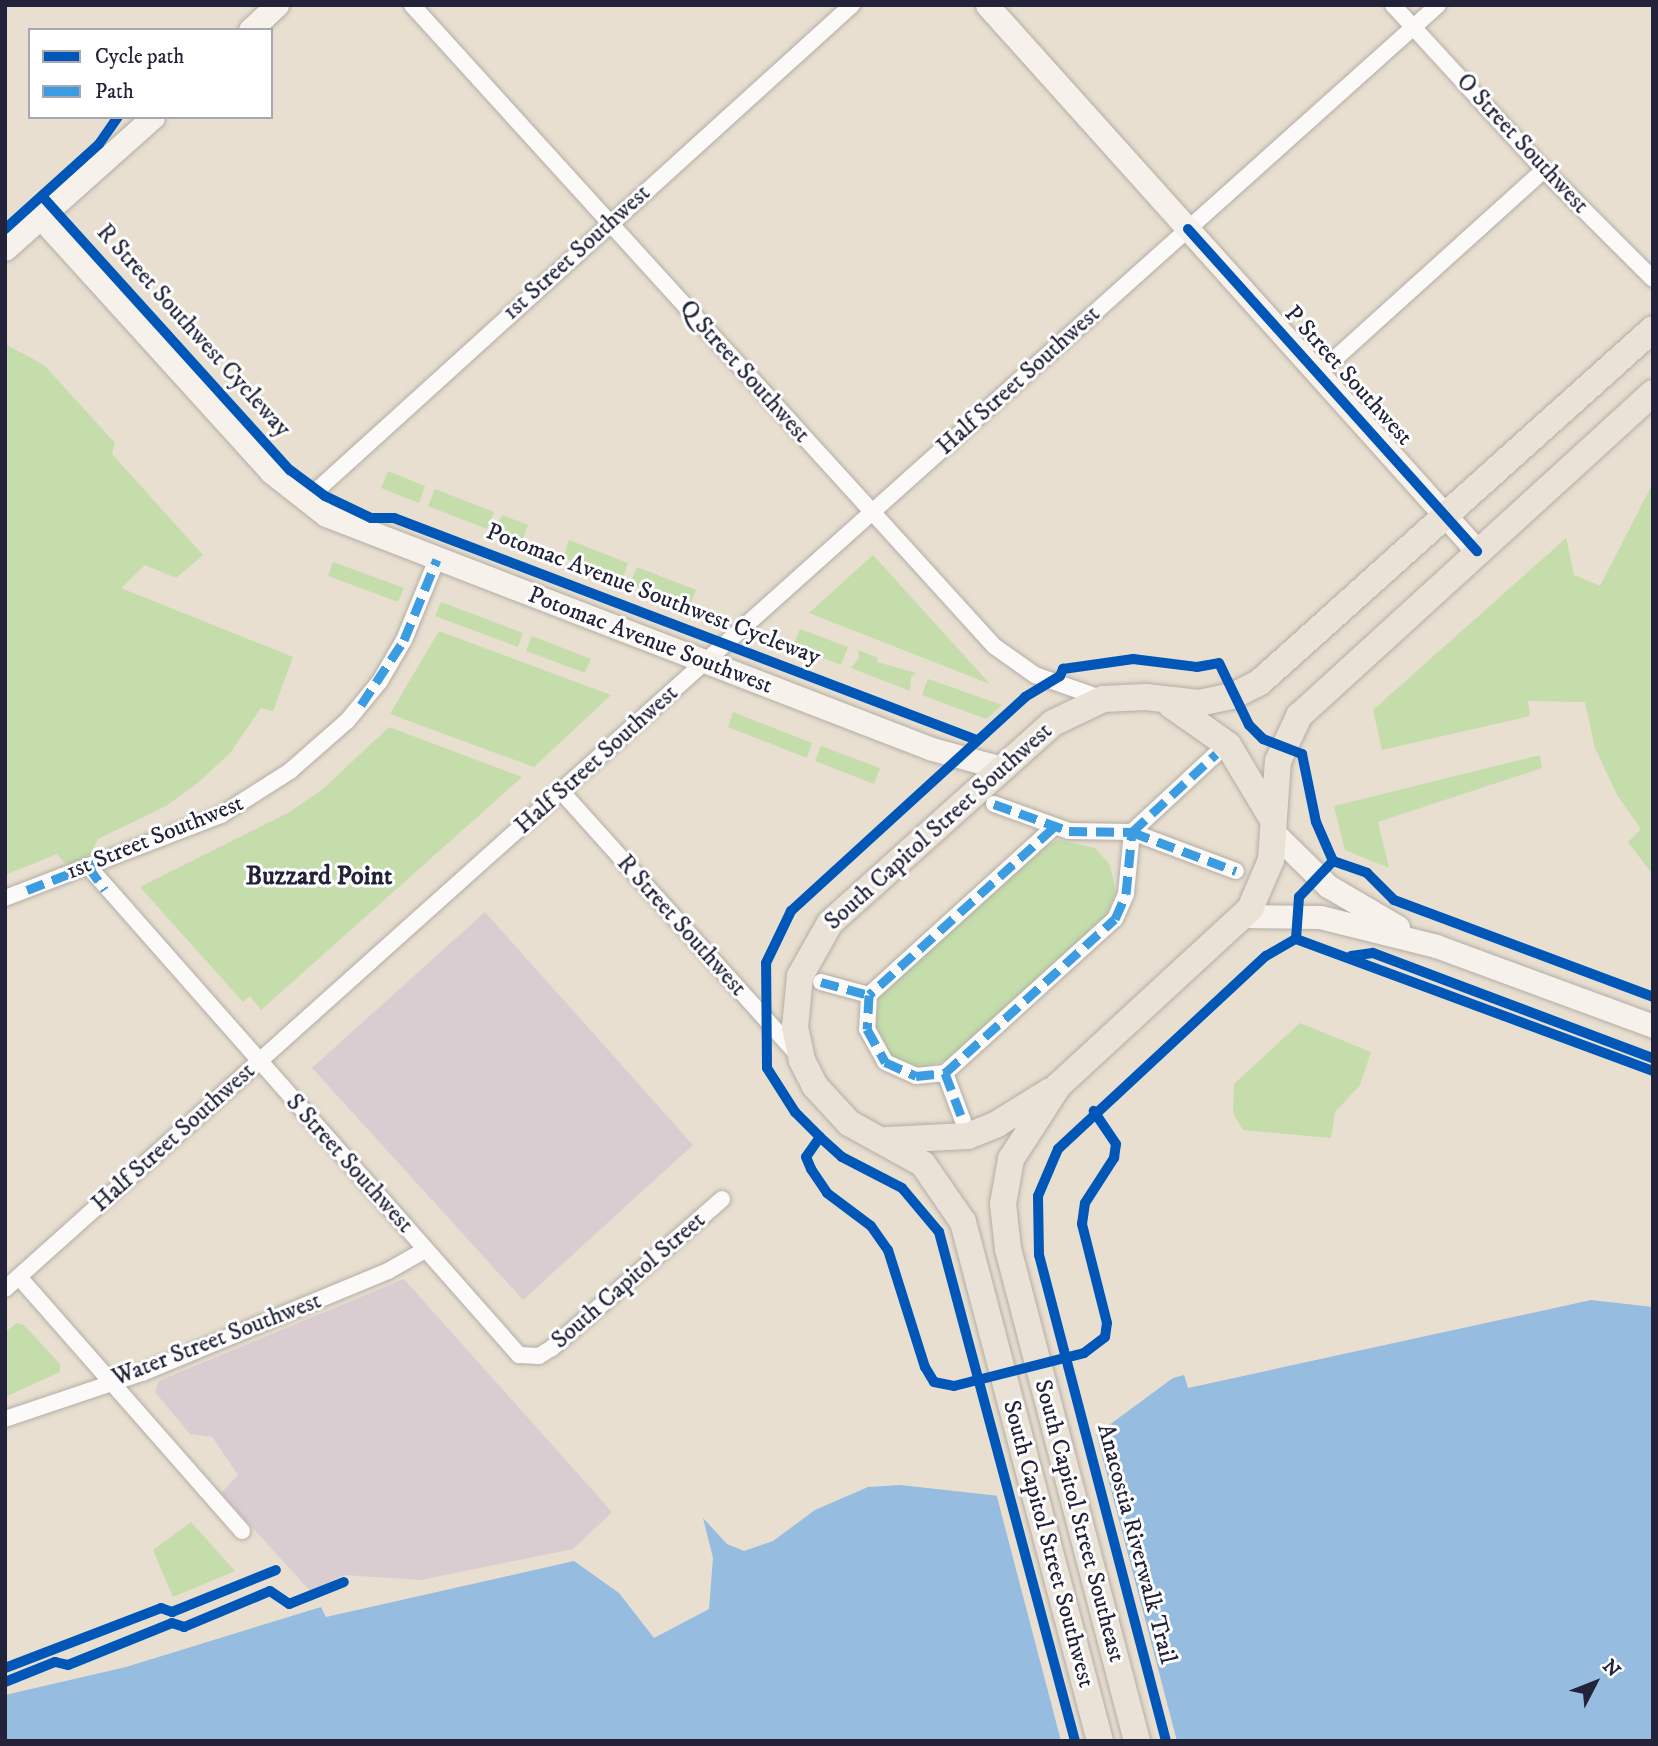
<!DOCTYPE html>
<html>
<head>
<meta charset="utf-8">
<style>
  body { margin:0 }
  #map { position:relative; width:1658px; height:1746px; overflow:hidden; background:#e8dfd0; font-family:"IM FELL DW Pica",serif }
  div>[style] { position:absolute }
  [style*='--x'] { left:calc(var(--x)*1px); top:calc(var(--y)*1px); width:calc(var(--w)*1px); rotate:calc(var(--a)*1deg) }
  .industrial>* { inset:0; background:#dacdd1 }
  .green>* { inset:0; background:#c4ddaa }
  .water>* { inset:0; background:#96bddf }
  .pier>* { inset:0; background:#e8dfd0 }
  .roads { filter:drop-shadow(0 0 2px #b3ada6) drop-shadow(0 0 2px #b3ada6) }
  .street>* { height:16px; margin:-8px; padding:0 8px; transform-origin:8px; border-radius:8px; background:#fcfaf8 }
  .secondary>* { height:23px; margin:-11.5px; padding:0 11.5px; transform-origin:11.5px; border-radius:11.5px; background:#f6f1ea }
  .primary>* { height:26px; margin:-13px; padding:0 13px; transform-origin:13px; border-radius:13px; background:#ebe2d7 }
  .quiet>* { height:9px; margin-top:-4.5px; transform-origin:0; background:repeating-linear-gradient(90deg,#3c9ce2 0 18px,transparent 0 27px) }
  .cycleway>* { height:10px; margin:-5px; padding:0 5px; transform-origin:5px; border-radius:5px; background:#0057b8 }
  span { translate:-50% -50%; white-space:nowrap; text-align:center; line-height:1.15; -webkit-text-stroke:6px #fff; paint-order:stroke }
  .street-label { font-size:24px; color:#22223b }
  .neighbourhood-label { font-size:26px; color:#22223b; font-weight:700 }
  .frame { position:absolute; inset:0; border:7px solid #22223b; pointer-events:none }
  .legend { position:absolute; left:28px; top:28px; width:245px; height:91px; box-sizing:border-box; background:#fff; border:2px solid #a7a7b1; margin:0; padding:9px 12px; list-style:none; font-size:21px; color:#22223b }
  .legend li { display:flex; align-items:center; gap:14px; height:35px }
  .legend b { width:35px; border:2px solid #a7a7b1 }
  .north { position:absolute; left:1560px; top:1648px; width:70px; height:70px; -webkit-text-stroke:5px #fff; paint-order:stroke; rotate:48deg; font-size:19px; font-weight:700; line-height:28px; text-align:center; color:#22223b }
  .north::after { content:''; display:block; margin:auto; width:24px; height:32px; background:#22223b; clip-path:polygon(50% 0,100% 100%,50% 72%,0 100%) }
</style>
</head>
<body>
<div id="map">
  <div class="industrial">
    <i style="clip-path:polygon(485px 912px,693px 1145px,523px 1300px,312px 1068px)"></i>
    <i style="clip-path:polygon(404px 1279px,612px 1512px,573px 1549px,421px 1580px,344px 1575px,310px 1591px,221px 1493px,238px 1475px,212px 1437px,190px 1434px,155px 1392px,159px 1381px)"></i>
  </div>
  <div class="green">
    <i style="clip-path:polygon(5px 344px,44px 365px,115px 443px,112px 454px,203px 555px,176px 578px,145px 565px,121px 588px,293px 657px,273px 711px,261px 708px,230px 753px,199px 782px,166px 806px,98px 839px,91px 853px,70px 869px,57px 854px,5px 875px)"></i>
    <i style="clip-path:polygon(388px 471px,425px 486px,419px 503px,381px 488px)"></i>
    <i style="clip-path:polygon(1653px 483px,1653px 875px,1628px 842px,1641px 829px,1617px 795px,1595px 748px,1585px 702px,1528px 701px,1530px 716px,1382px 750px,1373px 710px,1566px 538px,1574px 575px,1600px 586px)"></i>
    <i style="clip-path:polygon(435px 489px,494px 512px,487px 529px,428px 506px)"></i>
    <i style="clip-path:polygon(502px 515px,528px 525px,522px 542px,495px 532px)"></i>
    <i style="clip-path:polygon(569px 540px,628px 563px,622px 581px,563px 558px)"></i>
    <i style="clip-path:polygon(873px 555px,990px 684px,809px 613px)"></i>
    <i style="clip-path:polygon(333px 562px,404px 588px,398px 602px,328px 576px)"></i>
    <i style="clip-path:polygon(637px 567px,696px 590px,689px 607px,630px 584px)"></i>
    <i style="clip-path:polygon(441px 602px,523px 633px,518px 647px,435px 616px)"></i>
    <i style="clip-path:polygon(800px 629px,848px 647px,841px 665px,793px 646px)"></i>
    <i style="clip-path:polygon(439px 631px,611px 695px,534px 767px,390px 714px)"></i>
    <i style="clip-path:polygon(532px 636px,591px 659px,585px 673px,526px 651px)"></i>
    <i style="clip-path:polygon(858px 650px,878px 658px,877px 662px,916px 673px,911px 677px,910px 691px,851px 668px,859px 658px)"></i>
    <i style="clip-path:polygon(928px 679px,1002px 705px,986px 719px,922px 695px)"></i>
    <i style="clip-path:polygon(733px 712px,812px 743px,807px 758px,728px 727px)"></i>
    <i style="clip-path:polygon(389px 727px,522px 777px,261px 1010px,250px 996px,243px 1002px,140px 887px,288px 813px,323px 789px)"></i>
    <i style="clip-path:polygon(821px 746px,880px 768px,874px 784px,815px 761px)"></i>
    <i style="clip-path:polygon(1540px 755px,1542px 768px,1378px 822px,1389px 868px,1345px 850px,1334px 806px)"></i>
    <i style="clip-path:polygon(1058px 840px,1095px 848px,1110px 865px,1116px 892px,1106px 916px,948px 1060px,918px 1069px,892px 1060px,873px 1030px,880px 994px,1037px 851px)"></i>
    <i style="clip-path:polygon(1300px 1023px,1371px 1052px,1360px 1085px,1335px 1112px,1331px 1138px,1243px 1130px,1233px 1113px,1234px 1084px)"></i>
    <i style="clip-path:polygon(17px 1323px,24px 1325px,60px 1364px,60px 1372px,5px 1397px,5px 1332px)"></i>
    <i style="clip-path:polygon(191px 1522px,235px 1571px,173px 1597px,153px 1550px)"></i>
  </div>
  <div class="water">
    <i style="clip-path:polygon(1591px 1300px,1653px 1307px,1653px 1741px,5px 1741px,5px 1695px,126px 1667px,321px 1607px,326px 1617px,574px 1561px,619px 1593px,654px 1638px,709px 1609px,713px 1558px,703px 1518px,727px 1544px,744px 1551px,773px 1541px,815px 1510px,868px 1487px,900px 1485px,1018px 1498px,1049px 1494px,1086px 1442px,1173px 1378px,1184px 1375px,1188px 1388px)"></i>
  </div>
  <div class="pier">
    <i style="clip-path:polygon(1095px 1429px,1177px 1741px,1061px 1741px,996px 1493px,1047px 1491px,1068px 1457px)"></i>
  </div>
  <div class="roads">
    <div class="street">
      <i style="--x:412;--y:5;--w:866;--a:47.76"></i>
      <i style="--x:994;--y:646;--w:50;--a:35.3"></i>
      <i style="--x:1035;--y:675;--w:72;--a:19.4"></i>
      <i style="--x:1393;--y:5;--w:224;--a:47.5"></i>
      <i style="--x:1544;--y:170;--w:154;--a:45"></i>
      <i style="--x:1318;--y:374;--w:304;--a:-42.1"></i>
      <i style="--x:304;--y:502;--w:740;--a:-42.21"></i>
      <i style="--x:561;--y:791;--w:355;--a:48.1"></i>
      <i style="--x:994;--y:804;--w:80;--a:19.8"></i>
      <i style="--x:1069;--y:831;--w:63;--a:0.9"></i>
      <i style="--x:1132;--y:832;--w:111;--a:20.6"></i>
      <i style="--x:1053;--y:828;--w:248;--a:137.8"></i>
      <i style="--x:869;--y:995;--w:34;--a:93"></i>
      <i style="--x:867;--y:1029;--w:38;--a:61"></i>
      <i style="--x:885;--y:1062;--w:34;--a:24"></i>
      <i style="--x:916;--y:1076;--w:29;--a:-6"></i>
      <i style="--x:945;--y:1073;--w:229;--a:-42.2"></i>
      <i style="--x:1115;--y:919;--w:27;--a:-66"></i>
      <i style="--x:1126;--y:894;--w:62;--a:-84.5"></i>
      <i style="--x:1132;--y:832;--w:115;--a:-42.9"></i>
      <i style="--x:88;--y:866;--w:652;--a:48.61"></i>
      <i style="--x:519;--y:1355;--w:20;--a:3"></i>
      <i style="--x:539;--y:1356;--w:15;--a:-32"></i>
      <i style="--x:552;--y:1348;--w:226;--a:-41.2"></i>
      <i style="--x:5;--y:898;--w:231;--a:-21"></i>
      <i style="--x:221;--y:815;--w:82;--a:-32.5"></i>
      <i style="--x:290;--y:771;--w:77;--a:-41.3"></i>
      <i style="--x:348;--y:720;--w:50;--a:-50.6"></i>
      <i style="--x:380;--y:681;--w:48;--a:-59.7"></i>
      <i style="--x:404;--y:640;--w:87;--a:-67.8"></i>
      <i style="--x:821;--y:982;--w:50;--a:15.2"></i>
      <i style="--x:945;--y:1073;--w:51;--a:69.4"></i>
      <i style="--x:19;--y:1277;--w:338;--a:48.7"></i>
      <i style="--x:5;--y:1289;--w:1924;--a:-41.86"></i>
      <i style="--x:5;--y:1419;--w:145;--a:-18.6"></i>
      <i style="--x:142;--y:1373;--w:266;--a:-22.5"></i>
      <i style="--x:388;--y:1271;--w:43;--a:-29.6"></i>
    </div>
    <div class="secondary">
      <i style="--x:987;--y:5;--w:734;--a:48.09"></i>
      <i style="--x:250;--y:30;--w:37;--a:-43"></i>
      <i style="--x:41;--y:218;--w:343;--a:47.8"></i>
      <i style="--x:271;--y:472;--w:70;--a:38"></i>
      <i style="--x:326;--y:515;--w:650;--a:21.11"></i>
      <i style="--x:932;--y:749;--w:73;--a:15.2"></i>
      <i style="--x:5;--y:249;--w:198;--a:-41.7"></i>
      <i style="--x:1274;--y:833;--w:76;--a:44.5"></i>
      <i style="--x:1328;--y:886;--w:81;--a:30.4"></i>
      <i style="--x:1245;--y:916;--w:75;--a:0.8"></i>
      <i style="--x:1320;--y:917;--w:120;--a:14"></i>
      <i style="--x:1436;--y:946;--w:231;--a:20.2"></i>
    </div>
    <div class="primary">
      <i style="--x:1171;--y:705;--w:70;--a:35.1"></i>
      <i style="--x:1228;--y:745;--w:87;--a:59"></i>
      <i style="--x:887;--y:1140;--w:81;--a:-2.8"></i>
      <i style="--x:968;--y:1136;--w:31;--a:-22"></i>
      <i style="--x:997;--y:1124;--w:62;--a:-31.9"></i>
      <i style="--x:1100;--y:1741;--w:537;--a:-104.79"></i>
      <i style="--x:963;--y:1222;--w:70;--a:-124.6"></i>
      <i style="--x:923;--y:1164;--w:85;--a:-151"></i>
      <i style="--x:849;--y:1123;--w:50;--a:-132.6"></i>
      <i style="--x:815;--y:1086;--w:29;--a:-117"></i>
      <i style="--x:802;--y:1060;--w:34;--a:-102"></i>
      <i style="--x:795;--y:1027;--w:51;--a:-84.4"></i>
      <i style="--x:800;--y:976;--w:61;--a:-60.5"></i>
      <i style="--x:830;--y:923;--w:300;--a:-41.9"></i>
      <i style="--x:1053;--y:723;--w:55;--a:-25.6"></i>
      <i style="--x:1103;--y:699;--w:43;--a:-2.7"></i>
      <i style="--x:1146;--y:697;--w:53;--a:6.5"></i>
      <i style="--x:1199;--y:703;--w:35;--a:-12"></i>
      <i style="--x:1233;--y:696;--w:30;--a:-27"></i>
      <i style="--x:1260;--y:682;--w:528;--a:-41.93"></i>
      <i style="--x:1137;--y:1741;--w:509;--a:-104.69"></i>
      <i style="--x:1008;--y:1249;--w:45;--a:-96.3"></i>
      <i style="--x:1003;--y:1204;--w:46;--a:-79.9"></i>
      <i style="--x:1011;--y:1159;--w:87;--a:-57.2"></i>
      <i style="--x:1058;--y:1086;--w:261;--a:-42.7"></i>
      <i style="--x:1250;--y:909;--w:53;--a:-66.8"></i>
      <i style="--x:1271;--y:860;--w:99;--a:-86"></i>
      <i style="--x:1278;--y:761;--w:50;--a:-65"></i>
      <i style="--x:1299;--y:716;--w:479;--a:-42.4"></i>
    </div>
  </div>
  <div class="quiet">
    <i style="--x:361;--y:705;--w:78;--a:-56.5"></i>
    <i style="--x:404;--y:640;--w:87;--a:-67.8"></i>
    <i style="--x:994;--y:804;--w:80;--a:19.8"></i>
    <i style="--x:1069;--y:831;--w:63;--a:0.9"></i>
    <i style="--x:1132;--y:832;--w:111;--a:20.6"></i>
    <i style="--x:1053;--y:828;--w:248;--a:137.8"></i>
    <i style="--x:869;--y:995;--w:34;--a:93"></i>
    <i style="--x:867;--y:1029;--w:38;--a:61"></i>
    <i style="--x:885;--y:1062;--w:34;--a:24"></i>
    <i style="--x:916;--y:1076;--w:29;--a:-6"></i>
    <i style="--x:945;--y:1073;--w:229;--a:-42.2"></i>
    <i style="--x:1115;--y:919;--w:27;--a:-66"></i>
    <i style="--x:1126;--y:894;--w:62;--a:-84.5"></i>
    <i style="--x:1132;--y:832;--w:115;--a:-42.9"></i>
    <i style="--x:88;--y:866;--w:29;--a:55"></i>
    <i style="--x:27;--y:890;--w:119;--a:-21.2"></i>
    <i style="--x:821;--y:982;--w:50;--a:15.2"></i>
    <i style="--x:945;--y:1073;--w:51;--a:69.4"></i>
  </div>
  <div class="cycleway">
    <i style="--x:42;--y:196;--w:370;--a:47.9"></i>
    <i style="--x:290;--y:470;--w:44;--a:36.6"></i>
    <i style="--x:325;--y:496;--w:51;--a:25.6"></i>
    <i style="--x:371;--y:518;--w:23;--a:0"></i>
    <i style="--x:394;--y:518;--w:624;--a:20.85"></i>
    <i style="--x:5;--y:229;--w:127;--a:-42.1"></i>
    <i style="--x:99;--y:144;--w:33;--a:-55"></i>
    <i style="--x:1188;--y:229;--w:433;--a:48.1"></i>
    <i style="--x:1296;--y:939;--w:42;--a:-85.9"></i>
    <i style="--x:1299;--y:897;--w:50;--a:-46.6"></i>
    <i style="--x:1351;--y:956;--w:22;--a:-8"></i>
    <i style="--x:1373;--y:953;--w:299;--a:20.6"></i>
    <i style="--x:820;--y:1137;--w:24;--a:125"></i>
    <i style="--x:806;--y:1157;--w:13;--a:67"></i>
    <i style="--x:811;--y:1169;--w:29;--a:56"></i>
    <i style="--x:827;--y:1193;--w:55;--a:36.9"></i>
    <i style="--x:871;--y:1226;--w:29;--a:55"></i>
    <i style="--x:888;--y:1250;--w:123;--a:72.5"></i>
    <i style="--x:925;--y:1367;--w:17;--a:59"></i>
    <i style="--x:934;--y:1382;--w:20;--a:11"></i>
    <i style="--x:954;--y:1386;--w:134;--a:-14.2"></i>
    <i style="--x:1084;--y:1353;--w:26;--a:-37"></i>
    <i style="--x:1105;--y:1337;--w:14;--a:-82"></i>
    <i style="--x:1107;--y:1323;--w:102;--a:-104.2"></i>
    <i style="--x:1082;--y:1224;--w:21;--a:-82"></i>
    <i style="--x:1085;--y:1203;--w:54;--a:-57.2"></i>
    <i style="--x:1114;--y:1158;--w:14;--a:-82"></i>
    <i style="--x:1116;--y:1144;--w:40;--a:-124"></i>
    <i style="--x:5;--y:1668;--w:167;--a:-21"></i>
    <i style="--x:161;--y:1608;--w:12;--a:20"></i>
    <i style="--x:172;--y:1612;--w:112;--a:-22"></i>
    <i style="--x:5;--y:1682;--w:54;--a:-21.8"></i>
    <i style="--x:55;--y:1662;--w:13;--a:13"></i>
    <i style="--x:68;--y:1665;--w:112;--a:-22"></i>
    <i style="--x:172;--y:1623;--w:13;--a:18"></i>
    <i style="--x:184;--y:1627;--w:93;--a:-22.7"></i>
    <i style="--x:270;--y:1591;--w:23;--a:34"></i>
    <i style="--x:289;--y:1604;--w:59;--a:-21.8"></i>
    <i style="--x:1075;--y:1741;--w:527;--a:-104.96"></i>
    <i style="--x:939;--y:1232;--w:57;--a:-130.1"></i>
    <i style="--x:902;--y:1188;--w:68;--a:-152.7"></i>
    <i style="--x:842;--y:1157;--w:30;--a:-138"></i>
    <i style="--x:820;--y:1137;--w:35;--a:-135"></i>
    <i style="--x:795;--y:1112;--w:52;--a:-122.5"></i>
    <i style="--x:767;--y:1068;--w:105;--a:-90.5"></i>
    <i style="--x:766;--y:963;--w:58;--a:-64.3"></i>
    <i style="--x:791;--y:911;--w:317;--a:-42.4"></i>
    <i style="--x:1025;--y:697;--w:41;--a:-31"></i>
    <i style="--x:1060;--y:676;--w:8;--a:-67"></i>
    <i style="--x:1063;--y:669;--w:71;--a:-8.1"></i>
    <i style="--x:1133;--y:659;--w:64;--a:7.1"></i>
    <i style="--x:1197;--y:667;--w:22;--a:-10"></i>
    <i style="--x:1219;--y:663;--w:69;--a:64.2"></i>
    <i style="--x:1249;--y:725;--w:20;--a:45"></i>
    <i style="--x:1263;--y:739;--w:42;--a:21"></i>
    <i style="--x:1302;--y:754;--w:69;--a:78.4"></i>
    <i style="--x:1316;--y:822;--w:43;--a:66.4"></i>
    <i style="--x:1333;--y:861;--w:36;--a:19"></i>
    <i style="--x:1367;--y:873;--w:38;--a:45"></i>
    <i style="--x:1394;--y:900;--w:277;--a:20.5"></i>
    <i style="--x:1166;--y:1741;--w:502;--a:-104.64"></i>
    <i style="--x:1039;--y:1255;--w:59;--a:-91"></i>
    <i style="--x:1038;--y:1196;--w:51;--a:-66.9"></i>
    <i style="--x:1058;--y:1149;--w:284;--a:-42.9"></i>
    <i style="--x:1266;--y:956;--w:34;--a:-30"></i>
    <i style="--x:1296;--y:939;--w:381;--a:20.3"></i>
  </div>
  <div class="street-label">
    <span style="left:1522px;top:144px;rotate:47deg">O Street Southwest</span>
    <span style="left:577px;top:253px;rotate:-42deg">1st Street Southwest</span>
    <span style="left:193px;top:331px;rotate:48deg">R Street Southwest Cycleway</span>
    <span style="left:744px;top:372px;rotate:48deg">Q Street Southwest</span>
    <span style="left:1348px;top:376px;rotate:48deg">P Street Southwest</span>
    <span style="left:1019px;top:381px;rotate:-42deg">Half Street Southwest</span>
    <span style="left:653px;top:595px;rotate:21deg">Potomac Avenue Southwest Cycleway</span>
    <span style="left:650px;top:641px;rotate:21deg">Potomac Avenue Southwest</span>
    <span style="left:597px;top:760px;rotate:-42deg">Half Street Southwest</span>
    <span style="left:939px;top:827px;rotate:-42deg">South Capitol Street Southwest</span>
    <span style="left:155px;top:838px;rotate:-22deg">1st Street Southwest</span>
    <span style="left:681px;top:926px;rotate:48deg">R Street Southwest</span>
    <span style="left:174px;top:1138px;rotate:-42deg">Half Street Southwest</span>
    <span style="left:349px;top:1164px;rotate:48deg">S Street Southwest</span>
    <span style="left:629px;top:1281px;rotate:-41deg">South Capitol Street</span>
    <span style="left:217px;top:1340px;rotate:-21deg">Water Street Southwest</span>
    <span style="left:1079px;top:1521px;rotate:75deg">South Capitol Street Southeast</span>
    <span style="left:1048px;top:1544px;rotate:75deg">South Capitol Street Southwest</span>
    <span style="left:1136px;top:1544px;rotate:75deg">Anacostia Riverwalk Trail</span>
  </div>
  <div class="neighbourhood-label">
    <span style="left:319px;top:877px">Buzzard Point</span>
  </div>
  <div class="frame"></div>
  <ul class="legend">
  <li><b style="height:9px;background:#0057b8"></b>Cycle path</li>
  <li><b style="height:9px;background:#3c9ce2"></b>Path</li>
  </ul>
  <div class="north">N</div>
</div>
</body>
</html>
